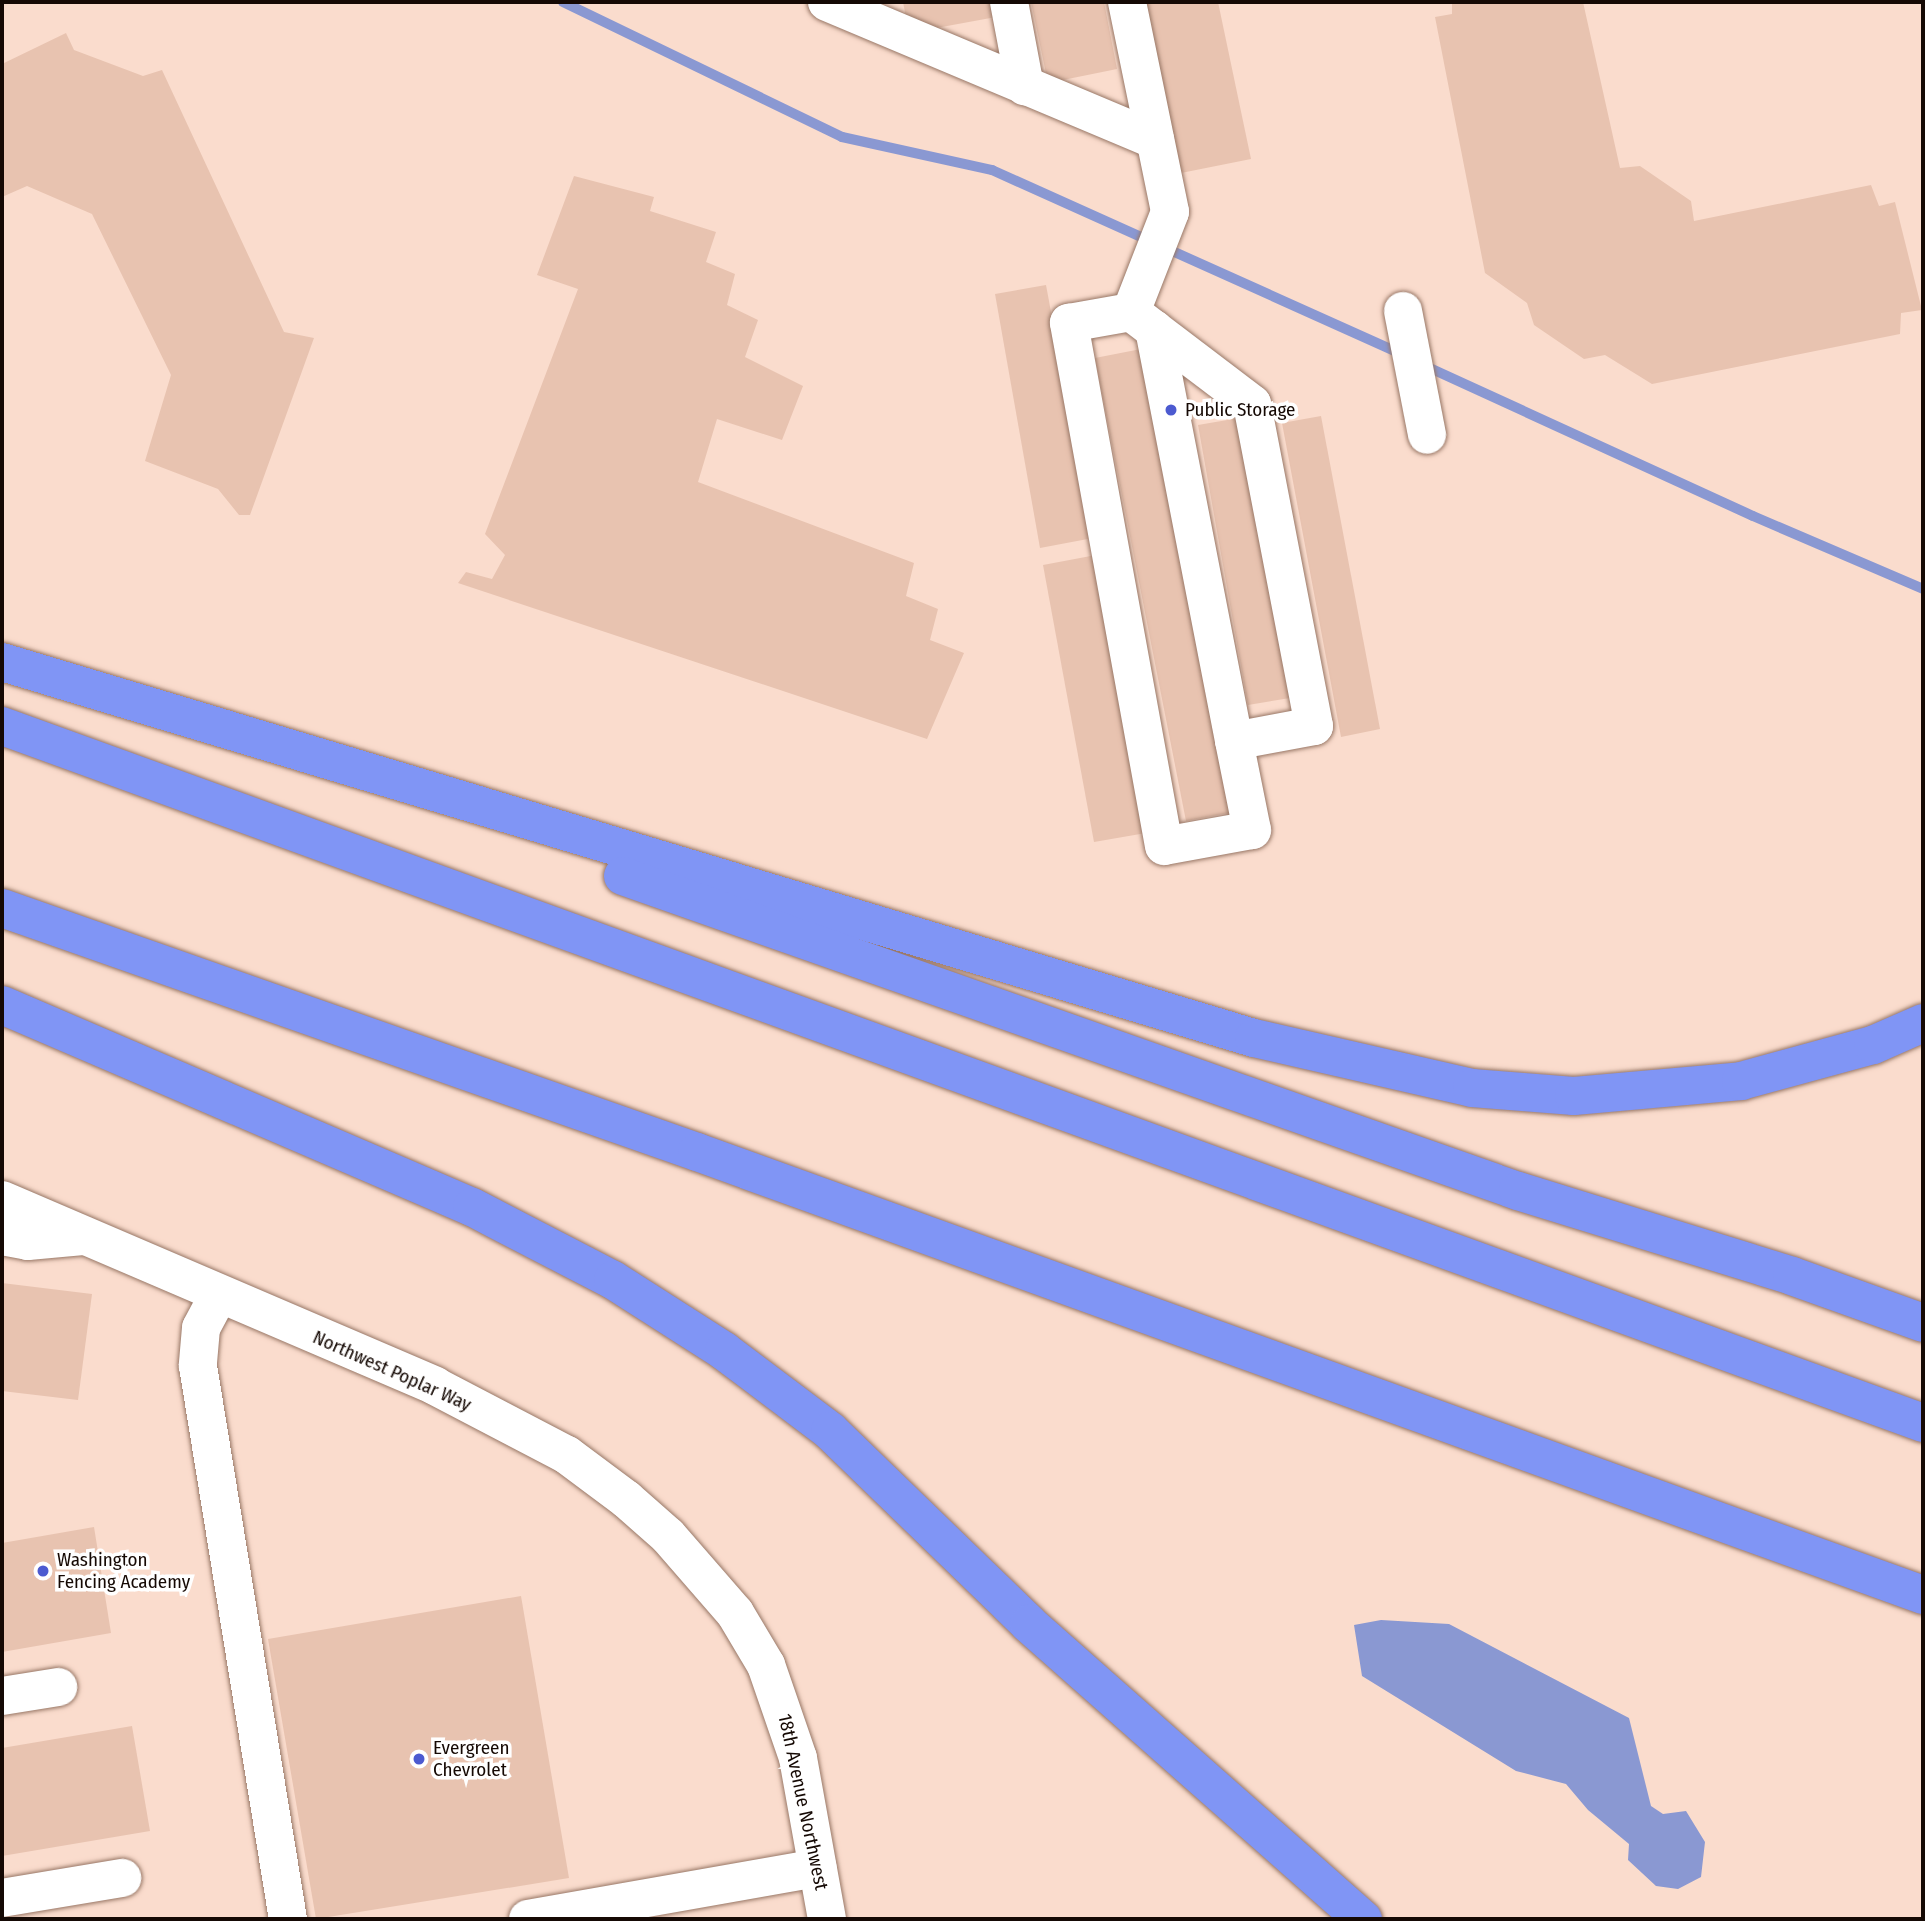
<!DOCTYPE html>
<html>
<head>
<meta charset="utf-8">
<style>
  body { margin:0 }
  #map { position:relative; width:1925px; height:1921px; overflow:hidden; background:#fadccd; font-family:"Fira Sans Condensed",sans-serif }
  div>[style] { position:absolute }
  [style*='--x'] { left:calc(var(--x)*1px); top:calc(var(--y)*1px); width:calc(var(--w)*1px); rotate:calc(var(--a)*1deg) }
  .water>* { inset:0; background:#8a98d2 }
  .stream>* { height:10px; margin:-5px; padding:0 5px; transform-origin:5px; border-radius:5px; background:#8a98d2 }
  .building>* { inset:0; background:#e8c3b0 }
  .roads { filter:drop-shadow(0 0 2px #987766) drop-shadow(0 0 2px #987766) }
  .minor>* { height:38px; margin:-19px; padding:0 19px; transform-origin:19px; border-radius:19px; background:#fff }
  .highway>* { height:38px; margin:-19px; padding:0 19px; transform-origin:19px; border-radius:19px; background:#8095f5 }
  .dots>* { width:19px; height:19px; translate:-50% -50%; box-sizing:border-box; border:4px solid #fff; border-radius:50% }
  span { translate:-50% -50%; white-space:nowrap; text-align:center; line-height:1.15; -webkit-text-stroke:7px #fff; paint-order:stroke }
  .poi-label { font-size:19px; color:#150904 }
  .left { translate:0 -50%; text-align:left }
  .street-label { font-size:19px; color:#150904 }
  .frame { position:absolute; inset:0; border:4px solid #150904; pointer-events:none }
</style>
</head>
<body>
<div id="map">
  <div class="water">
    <i style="clip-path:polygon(1381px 1620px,1449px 1624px,1629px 1718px,1651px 1806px,1663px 1814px,1686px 1811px,1705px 1842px,1701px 1877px,1678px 1889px,1656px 1886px,1628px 1860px,1629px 1844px,1588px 1810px,1566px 1784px,1516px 1771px,1362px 1676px,1354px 1625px)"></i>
  </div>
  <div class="stream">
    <i style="--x:563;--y:2;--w:310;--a:25.8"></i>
    <i style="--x:842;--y:137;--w:154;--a:12.4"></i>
    <i style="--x:992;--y:170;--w:451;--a:24.2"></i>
    <i style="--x:1421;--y:364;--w:365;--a:24.6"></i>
    <i style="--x:1753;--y:516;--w:185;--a:23.2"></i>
  </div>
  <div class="building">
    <i style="clip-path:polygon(903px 2px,993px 2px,996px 17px,909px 33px)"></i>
    <i style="clip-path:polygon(1031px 2px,1104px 2px,1117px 69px,1048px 83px)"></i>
    <i style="clip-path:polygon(1146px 2px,1218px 2px,1251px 159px,1181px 173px)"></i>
    <i style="clip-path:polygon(1452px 2px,1583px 2px,1620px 168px,1640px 166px,1691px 201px,1694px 221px,1871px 185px,1879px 206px,1895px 202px,1922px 310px,1901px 313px,1900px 334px,1652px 384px,1605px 355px,1584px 359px,1534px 325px,1527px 303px,1485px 273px,1435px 17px,1452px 14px)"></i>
    <i style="clip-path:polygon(66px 33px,74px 50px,143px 76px,162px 70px,284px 332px,314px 338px,250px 515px,239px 515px,218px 489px,145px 461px,171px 375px,92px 214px,27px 186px,2px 197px,2px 64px)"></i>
    <i style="clip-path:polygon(574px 176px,654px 197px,650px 211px,716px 232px,706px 262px,735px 274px,727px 305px,758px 320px,745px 357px,803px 386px,782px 440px,717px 419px,698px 482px,914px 563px,906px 596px,938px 609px,930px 640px,964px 653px,927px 739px,458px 583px,466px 572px,492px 579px,505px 555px,485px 534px,578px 289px,537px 275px)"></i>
    <i style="clip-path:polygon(1046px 285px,1093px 538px,1040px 548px,995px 294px)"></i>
    <i style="clip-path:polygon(1141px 349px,1233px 812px,1186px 821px,1095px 358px)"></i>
    <i style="clip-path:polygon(1321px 416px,1380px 729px,1341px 737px,1282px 423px)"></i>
    <i style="clip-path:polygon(1239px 418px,1290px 698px,1248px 705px,1198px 425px)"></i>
    <i style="clip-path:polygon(1096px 555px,1146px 833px,1094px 842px,1043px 565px)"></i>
    <i style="clip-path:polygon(2px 1283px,92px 1294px,78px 1400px,2px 1391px)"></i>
    <i style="clip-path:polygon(94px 1527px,111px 1633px,2px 1652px,2px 1543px)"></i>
    <i style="clip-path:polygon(521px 1596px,569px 1878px,316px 1919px,268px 1639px)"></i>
    <i style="clip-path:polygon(132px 1726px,150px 1831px,2px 1856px,2px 1748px)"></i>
  </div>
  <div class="roads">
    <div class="minor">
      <i style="--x:827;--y:2;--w:356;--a:22.8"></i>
      <i style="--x:1009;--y:2;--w:86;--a:79.3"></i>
      <i style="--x:1127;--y:2;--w:214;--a:78.4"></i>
      <i style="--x:1170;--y:212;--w:107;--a:111.3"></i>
      <i style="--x:1403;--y:311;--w:126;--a:79"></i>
      <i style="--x:1131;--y:312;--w:152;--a:37.2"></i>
      <i style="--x:1252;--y:404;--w:328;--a:79.1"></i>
      <i style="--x:1314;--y:726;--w:81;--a:169.4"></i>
      <i style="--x:1234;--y:741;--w:91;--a:78.6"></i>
      <i style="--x:1252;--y:830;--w:89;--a:169.7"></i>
      <i style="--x:1164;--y:846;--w:532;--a:-100.3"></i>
      <i style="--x:1069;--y:323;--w:63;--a:-10.1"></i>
      <i style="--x:1154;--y:329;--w:420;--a:79"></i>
      <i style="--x:2;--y:1200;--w:471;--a:23.2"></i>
      <i style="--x:435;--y:1386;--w:149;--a:27.6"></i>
      <i style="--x:567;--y:1455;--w:74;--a:36.7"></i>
      <i style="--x:626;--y:1499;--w:56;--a:41.4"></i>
      <i style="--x:668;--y:1536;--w:102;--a:49"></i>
      <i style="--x:735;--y:1613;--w:61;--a:59.2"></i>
      <i style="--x:766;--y:1665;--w:98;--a:71"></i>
      <i style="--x:798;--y:1758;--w:164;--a:79.8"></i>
      <i style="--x:2;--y:1236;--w:26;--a:11"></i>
      <i style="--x:28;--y:1241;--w:55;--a:-5.2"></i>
      <i style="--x:218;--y:1296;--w:36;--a:118"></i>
      <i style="--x:201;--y:1328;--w:38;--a:95"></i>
      <i style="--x:198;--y:1366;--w:560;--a:80.76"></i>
      <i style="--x:2;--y:1696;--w:57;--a:-9.1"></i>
      <i style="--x:2;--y:1898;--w:122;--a:-9.5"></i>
      <i style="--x:528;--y:1919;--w:294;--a:-10"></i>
    </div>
    <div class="highway">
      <i style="--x:2;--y:662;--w:1307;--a:16.72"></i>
      <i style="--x:1254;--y:1038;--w:224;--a:12.9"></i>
      <i style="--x:1472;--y:1088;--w:102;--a:4.5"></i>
      <i style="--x:1574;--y:1096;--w:168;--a:-5.1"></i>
      <i style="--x:1741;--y:1081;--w:137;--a:-15.3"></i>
      <i style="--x:1873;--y:1045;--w:55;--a:-23.7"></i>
      <i style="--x:2;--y:726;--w:2044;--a:19.94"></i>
      <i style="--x:623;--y:876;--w:949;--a:19.39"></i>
      <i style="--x:1518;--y:1191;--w:287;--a:17.2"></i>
      <i style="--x:1792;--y:1276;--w:139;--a:19.7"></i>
      <i style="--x:2;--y:908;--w:737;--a:19.35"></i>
      <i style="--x:697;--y:1152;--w:1304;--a:19.87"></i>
      <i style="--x:2;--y:1005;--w:512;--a:23.26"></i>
      <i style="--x:472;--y:1207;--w:159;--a:27.4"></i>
      <i style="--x:613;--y:1280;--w:132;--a:32.6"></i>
      <i style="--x:724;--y:1351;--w:133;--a:37"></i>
      <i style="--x:830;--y:1431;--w:277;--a:44.1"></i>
      <i style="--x:1029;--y:1624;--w:446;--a:41.5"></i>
    </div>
  </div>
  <div class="dots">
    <i style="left:1171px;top:410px;background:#4c5ad0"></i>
    <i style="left:43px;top:1571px;background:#4c5ad0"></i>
    <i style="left:419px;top:1759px;background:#4c5ad0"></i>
  </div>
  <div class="poi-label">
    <span class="left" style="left:1185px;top:410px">Public Storage</span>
    <span class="left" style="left:57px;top:1571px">Washington<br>Fencing Academy</span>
    <span class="left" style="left:433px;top:1759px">Evergreen<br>Chevrolet</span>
  </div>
  <div class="street-label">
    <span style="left:392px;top:1371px;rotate:24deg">Northwest Poplar Way</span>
    <span style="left:803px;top:1802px;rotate:78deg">18th Avenue Northwest</span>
  </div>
  <div class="frame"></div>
</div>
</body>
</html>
